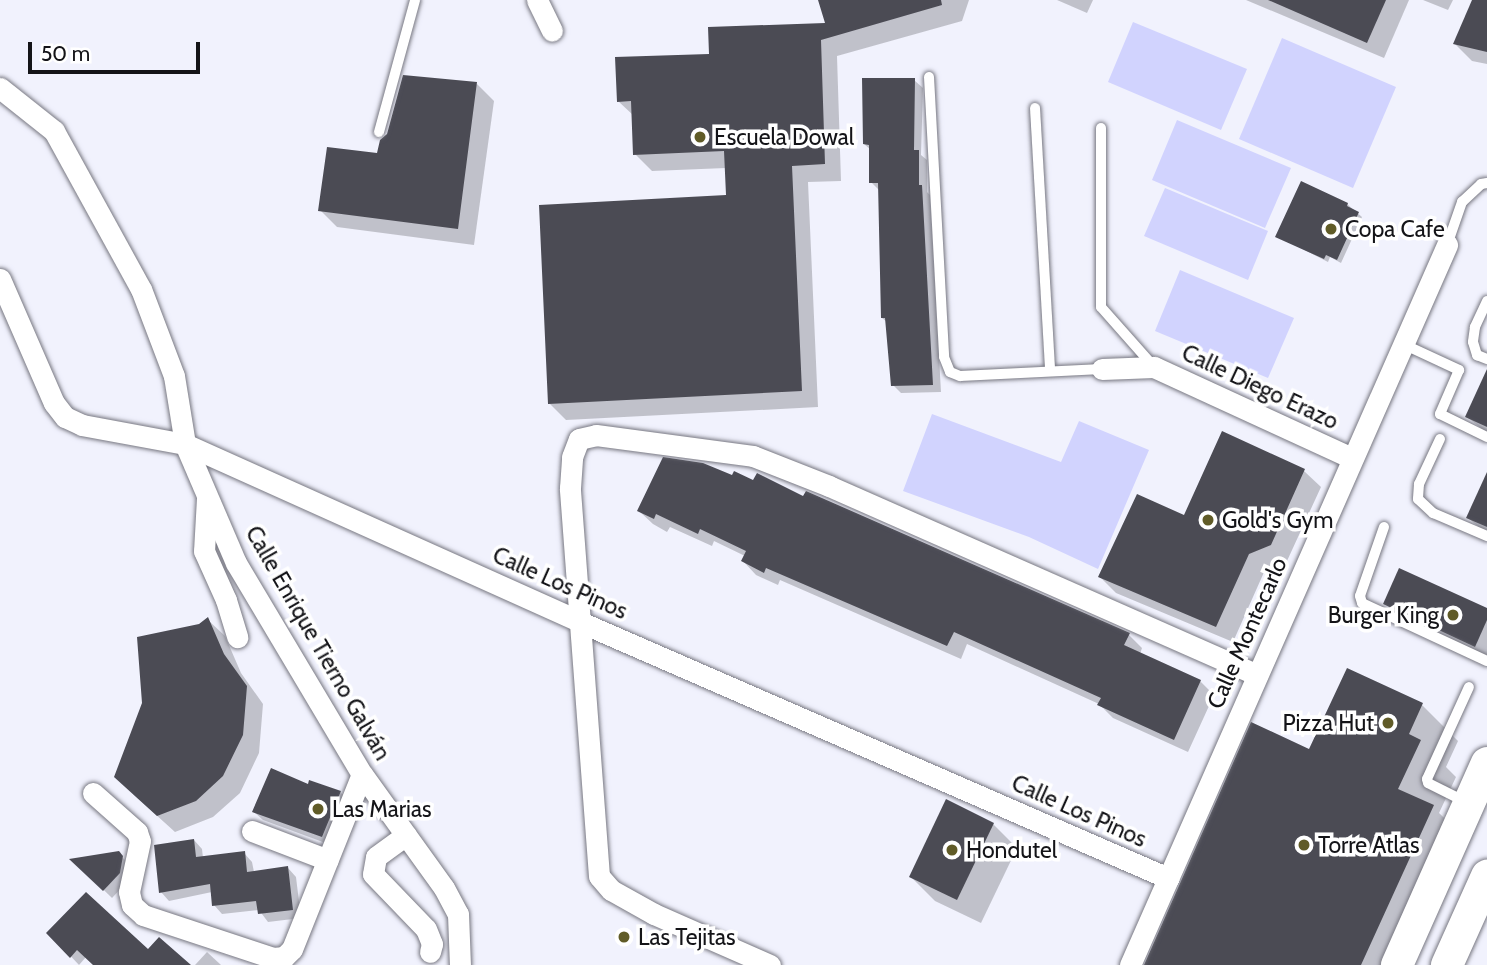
<!DOCTYPE html>
<html>
<head>
<meta charset="utf-8">
<style>
  body { margin:0 }
  #map { position:relative; width:1487px; height:965px; overflow:hidden; background:#f1f2fd; font-family:Cabin,sans-serif }
  div>[style] { position:absolute }
  [style*='--x'] { left:calc(var(--x)*1px); top:calc(var(--y)*1px); width:calc(var(--w)*1px); rotate:calc(var(--a)*1deg) }
  .green>* { inset:0; background:#d1d3fe }
  .shadow>* { inset:0; background:#0003 }
  .building>* { inset:0; background:#4b4b54 }
  .roads { filter:drop-shadow(0 0 2px #777781) drop-shadow(0 0 2px #777781) }
  .lane>* { height:10px; margin:-5px; padding:0 5px; transform-origin:5px; border-radius:5px; background:#fff }
  .street>* { height:21px; margin:-10.5px; padding:0 10.5px; transform-origin:10.5px; border-radius:10.5px; background:#fff }
  .secondary>* { height:32px; margin:-16px; padding:0 16px; transform-origin:16px; border-radius:16px; background:#fff }
  .dots>* { width:19px; height:19px; translate:-50% -50%; box-sizing:border-box; border:4px solid #fff; border-radius:50% }
  span { translate:-50% -50%; white-space:nowrap; text-align:center; line-height:1.15; -webkit-text-stroke:7px #fff; paint-order:stroke }
  .poi-label { font-size:23px; color:#141418 }
  .left { translate:0 -50%; text-align:left }
  .right { translate:-100% -50%; text-align:right }
  .street-label { font-size:23px; color:#141418 }
  .scale { position:absolute; left:28px; top:42px; width:172px; height:32px; box-sizing:border-box; border:4px solid #141418; border-top:0; padding-left:9px; font-size:21px; line-height:24px; white-space:nowrap; color:#141418; -webkit-text-stroke:5px #fff; paint-order:stroke }
</style>
</head>
<body>
<div id="map">
  <div class="green">
    <i style="clip-path:polygon(1133px 22px,1247px 69px,1221px 130px,1108px 82px)"></i>
    <i style="clip-path:polygon(1282px 38px,1396px 87px,1353px 188px,1239px 139px)"></i>
    <i style="clip-path:polygon(1177px 120px,1291px 168px,1265px 228px,1152px 180px)"></i>
    <i style="clip-path:polygon(1165px 188px,1268px 231px,1248px 280px,1144px 236px)"></i>
    <i style="clip-path:polygon(1180px 270px,1294px 318px,1268px 378px,1155px 331px)"></i>
    <i style="clip-path:polygon(932px 414px,1061px 462px,1079px 421px,1149px 450px,1098px 569px,1029px 537px,903px 491px)"></i>
  </div>
  <div class="shadow">
    <i style="clip-path:polygon(820px 0,969px 0,962px 21px,837px 56px,841px 181px,808px 182px,818px 407px,566px 420px,549px 403px,728px 197px,726px 168px,652px 171px,635px 154px,634px 116px,618px 101px,711px 55px,827px 24px)"></i>
    <i style="clip-path:polygon(1057px 0,1093px 0,1087px 13px)"></i>
    <i style="clip-path:polygon(1246px 0,1409px 0,1384px 58px)"></i>
    <i style="clip-path:polygon(1423px 0,1453px 0,1448px 10px)"></i>
    <i style="clip-path:polygon(1473px 0,1487px 0,1487px 64px,1472px 61px,1455px 44px)"></i>
    <i style="clip-path:polygon(914px 80px,923px 88px,921px 155px,927px 160px,927px 192px,930px 195px,941px 392px,901px 393px,893px 385px,887px 322px,882px 318px,880px 191px,871px 182px,871px 150px,864px 144px)"></i>
    <i style="clip-path:polygon(477px 84px,494px 101px,474px 245px,337px 227px,320px 210px,378px 155px)"></i>
    <i style="clip-path:polygon(1347px 204px,1362px 217px,1341px 263px,1330px 257px,1328px 262px,1277px 236px)"></i>
    <i style="clip-path:polygon(1487px 373px,1487px 433px,1467px 417px)"></i>
    <i style="clip-path:polygon(1223px 434px,1304px 471px,1321px 487px,1287px 561px,1265px 570px,1233px 642px,1116px 593px,1100px 577px,1185px 518px)"></i>
    <i style="clip-path:polygon(732px 478px,804px 498px,1129px 635px,1142px 648px,1140px 654px,1200px 681px,1214px 695px,1188px 752px,1113px 718px,1099px 704px,967px 644px,961px 659px,780px 580px,778px 585px,756px 575px,743px 561px,745px 556px,714px 541px,712px 546px,670px 527px,667px 532px,653px 524px,639px 511px)"></i>
    <i style="clip-path:polygon(1487px 489px,1487px 534px,1468px 518px)"></i>
    <i style="clip-path:polygon(1385px 603px,1487px 609px,1487px 658px,1397px 616px)"></i>
    <i style="clip-path:polygon(208px 620px,225px 636px,241px 673px,263px 704px,259px 753px,240px 793px,213px 817px,175px 832px,133px 794px,200px 626px)"></i>
    <i style="clip-path:polygon(1348px 670px,1422px 705px,1458px 741px,1446px 767px,1456px 777px,1439px 813px,1469px 842px,1413px 965px,1146px 965px,1310px 751px)"></i>
    <i style="clip-path:polygon(309px 787px,340px 792px,349px 800px,331px 845px,263px 820px,254px 812px)"></i>
    <i style="clip-path:polygon(993px 824px,1017px 848px,981px 923px,935px 901px,911px 877px)"></i>
    <i style="clip-path:polygon(194px 840px,202px 849px,203px 858px,244px 853px,252px 862px,254px 872px,288px 868px,296px 877px,301px 918px,268px 922px,259px 910px,222px 914px,214px 905px,212px 892px,169px 901px,161px 892px)"></i>
    <i style="clip-path:polygon(118px 853px,131px 866px,128px 881px,112px 898px,73px 860px)"></i>
    <i style="clip-path:polygon(49px 933px,148px 952px,188px 965px,95px 965px,86px 957px,79px 965px)"></i>
    <i style="clip-path:polygon(207px 952px,221px 965px,195px 965px)"></i>
  </div>
  <div class="building">
    <i style="clip-path:polygon(818px 0,941px 0,942px 5px,821px 40px,825px 164px,792px 166px,802px 391px,548px 404px,539px 205px,726px 195px,724px 151px,633px 155px,631px 101px,617px 102px,615px 57px,709px 54px,708px 27px,825px 23px)"></i>
    <i style="clip-path:polygon(1268px 0,1386px 0,1367px 43px)"></i>
    <i style="clip-path:polygon(1472px 0,1487px 0,1487px 52px,1453px 44px)"></i>
    <i style="clip-path:polygon(403px 75px,477px 82px,458px 229px,318px 211px,327px 147px,377px 153px,380px 140px,387px 134px)"></i>
    <i style="clip-path:polygon(862px 78px,915px 78px,914px 150px,919px 150px,919px 185px,922px 185px,933px 385px,891px 386px,885px 318px,881px 318px,878px 183px,869px 183px,869px 145px,863px 144px)"></i>
    <i style="clip-path:polygon(1301px 181px,1348px 203px,1347px 206px,1359px 212px,1337px 260px,1326px 255px,1324px 259px,1275px 237px)"></i>
    <i style="clip-path:polygon(1487px 369px,1487px 427px,1465px 417px)"></i>
    <i style="clip-path:polygon(1222px 431px,1305px 469px,1271px 545px,1249px 554px,1216px 627px,1098px 577px,1137px 494px,1184px 515px)"></i>
    <i style="clip-path:polygon(663px 457px,703px 463px,732px 475px,734px 471px,753px 480px,757px 473px,803px 496px,806px 491px,1130px 633px,1124px 645px,1201px 680px,1174px 740px,1097px 705px,1101px 698px,954px 632px,947px 646px,766px 568px,764px 573px,741px 561px,746px 551px,700px 529px,698px 534px,656px 514px,654px 519px,637px 511px)"></i>
    <i style="clip-path:polygon(1487px 472px,1487px 527px,1466px 518px)"></i>
    <i style="clip-path:polygon(1399px 568px,1487px 608px,1487px 620px,1475px 647px,1383px 604px)"></i>
    <i style="clip-path:polygon(208px 617px,224px 654px,247px 686px,243px 735px,223px 776px,196px 801px,157px 816px,114px 777px,142px 703px,137px 637px,199px 624px)"></i>
    <i style="clip-path:polygon(1347px 668px,1423px 703px,1409px 734px,1421px 740px,1398px 789px,1434px 805px,1361px 965px,1144px 965px,1251px 722px,1309px 749px)"></i>
    <i style="clip-path:polygon(271px 768px,308px 784px,309px 780px,341px 791px,322px 837px,252px 812px)"></i>
    <i style="clip-path:polygon(946px 799px,994px 823px,957px 900px,909px 877px)"></i>
    <i style="clip-path:polygon(194px 839px,196px 857px,245px 851px,247px 872px,288px 866px,293px 910px,258px 914px,256px 901px,212px 906px,210px 884px,159px 893px,154px 845px)"></i>
    <i style="clip-path:polygon(119px 851px,123px 856px,120px 873px,103px 891px,69px 859px)"></i>
    <i style="clip-path:polygon(86px 892px,148px 949px,159px 937px,191px 965px,93px 965px,77px 950px,70px 958px,46px 933px)"></i>
  </div>
  <div class="roads">
    <div class="lane">
      <i style="--x:929;--y:77;--w:280;--a:86.9"></i>
      <i style="--x:944;--y:357;--w:16;--a:68"></i>
      <i style="--x:950;--y:372;--w:11;--a:22"></i>
      <i style="--x:960;--y:376;--w:142;--a:-2.8"></i>
      <i style="--x:1035;--y:108;--w:263;--a:86.7"></i>
      <i style="--x:1101;--y:128;--w:179;--a:90"></i>
      <i style="--x:1101;--y:307;--w:80;--a:48.5"></i>
      <i style="--x:379;--y:132;--w:137;--a:-74.7"></i>
      <i style="--x:1447;--y:245;--w:46;--a:-70.8"></i>
      <i style="--x:1462;--y:202;--w:26;--a:-43"></i>
      <i style="--x:1481;--y:184;--w:6;--a:-9"></i>
      <i style="--x:1487;--y:301;--w:29;--a:115"></i>
      <i style="--x:1475;--y:327;--w:15;--a:98"></i>
      <i style="--x:1473;--y:342;--w:14;--a:73"></i>
      <i style="--x:1477;--y:355;--w:11;--a:22"></i>
      <i style="--x:1403;--y:344;--w:62;--a:24.9"></i>
      <i style="--x:1459;--y:370;--w:48;--a:113.4"></i>
      <i style="--x:1440;--y:414;--w:52;--a:26.1"></i>
      <i style="--x:1440;--y:439;--w:50;--a:115"></i>
      <i style="--x:1419;--y:484;--w:15;--a:94"></i>
      <i style="--x:1418;--y:499;--w:21;--a:43"></i>
      <i style="--x:1433;--y:513;--w:59;--a:23.1"></i>
      <i style="--x:1384;--y:527;--w:73;--a:109.2"></i>
      <i style="--x:1360;--y:596;--w:7;--a:74"></i>
      <i style="--x:1362;--y:603;--w:138;--a:24.9"></i>
      <i style="--x:1466;--y:802;--w:42;--a:-153.4"></i>
      <i style="--x:1428;--y:783;--w:4;--a:-104"></i>
      <i style="--x:1427;--y:779;--w:101;--a:-65.5"></i>
    </div>
    <div class="street">
      <i style="--x:537;--y:0;--w:34;--a:64"></i>
      <i style="--x:0;--y:88;--w:69;--a:38.5"></i>
      <i style="--x:54;--y:131;--w:180;--a:61.2"></i>
      <i style="--x:141;--y:289;--w:93;--a:69.2"></i>
      <i style="--x:174;--y:376;--w:69;--a:80.8"></i>
      <i style="--x:185;--y:444;--w:129;--a:66.8"></i>
      <i style="--x:236;--y:563;--w:246;--a:59.2"></i>
      <i style="--x:362;--y:774;--w:140;--a:54.3"></i>
      <i style="--x:444;--y:888;--w:30;--a:62"></i>
      <i style="--x:458;--y:914;--w:51;--a:87.8"></i>
      <i style="--x:0;--y:279;--w:135;--a:66.5"></i>
      <i style="--x:54;--y:403;--w:18;--a:52"></i>
      <i style="--x:65;--y:417;--w:19;--a:25"></i>
      <i style="--x:82;--y:425;--w:105;--a:10.5"></i>
      <i style="--x:185;--y:444;--w:431;--a:24.2"></i>
      <i style="--x:578;--y:621;--w:644;--a:23.54"></i>
      <i style="--x:1102;--y:369;--w:52;--a:-2.2"></i>
      <i style="--x:1154;--y:367;--w:218;--a:24.7"></i>
      <i style="--x:207;--y:498;--w:53;--a:93.2"></i>
      <i style="--x:204;--y:551;--w:54;--a:65.8"></i>
      <i style="--x:226;--y:600;--w:39;--a:73"></i>
      <i style="--x:93;--y:793;--w:59;--a:41.6"></i>
      <i style="--x:137;--y:832;--w:9;--a:72"></i>
      <i style="--x:140;--y:841;--w:52;--a:102.2"></i>
      <i style="--x:129;--y:892;--w:13;--a:77"></i>
      <i style="--x:132;--y:905;--w:15;--a:42"></i>
      <i style="--x:143;--y:915;--w:137;--a:18.3"></i>
      <i style="--x:273;--y:958;--w:11;--a:-5"></i>
      <i style="--x:284;--y:957;--w:11;--a:-45"></i>
      <i style="--x:292;--y:949;--w:188;--a:-68.2"></i>
      <i style="--x:252;--y:831;--w:81;--a:20.9"></i>
      <i style="--x:406;--y:835;--w:37;--a:144"></i>
      <i style="--x:376;--y:857;--w:17;--a:100"></i>
      <i style="--x:373;--y:874;--w:76;--a:46.1"></i>
      <i style="--x:426;--y:929;--w:16;--a:68"></i>
      <i style="--x:432;--y:944;--w:8;--a:104"></i>
      <i style="--x:770;--y:965;--w:127;--a:-156.3"></i>
      <i style="--x:654;--y:914;--w:49;--a:-150.8"></i>
      <i style="--x:611;--y:890;--w:18;--a:-131"></i>
      <i style="--x:599;--y:876;--w:389;--a:-94.3"></i>
      <i style="--x:570;--y:488;--w:31;--a:-86"></i>
      <i style="--x:572;--y:457;--w:19;--a:-69"></i>
      <i style="--x:579;--y:439;--w:17;--a:-13"></i>
      <i style="--x:596;--y:435;--w:158;--a:7.6"></i>
      <i style="--x:753;--y:456;--w:82;--a:21.5"></i>
      <i style="--x:829;--y:486;--w:468;--a:23.8"></i>
      <i style="--x:1130;--y:965;--w:787;--a:-66.24"></i>
    </div>
    <div class="secondary">
      <i style="--x:1397;--y:965;--w:221;--a:-66"></i>
      <i style="--x:1447;--y:965;--w:98;--a:-65.8"></i>
    </div>
  </div>
  <div class="dots">
    <i style="left:700px;top:137px;background:#605b27"></i>
    <i style="left:1331px;top:229px;background:#605b27"></i>
    <i style="left:1208px;top:520px;background:#605b27"></i>
    <i style="left:1453px;top:615px;background:#605b27"></i>
    <i style="left:1388px;top:723px;background:#605b27"></i>
    <i style="left:318px;top:809px;background:#605b27"></i>
    <i style="left:1304px;top:845px;background:#605b27"></i>
    <i style="left:952px;top:850px;background:#605b27"></i>
    <i style="left:624px;top:937px;background:#605b27"></i>
  </div>
  <div class="poi-label">
    <span class="left" style="left:714px;top:137px">Escuela Dowal</span>
    <span class="left" style="left:1345px;top:229px">Copa Cafe</span>
    <span class="left" style="left:1222px;top:520px">Gold's Gym</span>
    <span class="right" style="left:1439px;top:615px">Burger King</span>
    <span class="right" style="left:1374px;top:723px">Pizza Hut</span>
    <span class="left" style="left:332px;top:809px">Las Marias</span>
    <span class="left" style="left:1318px;top:845px">Torre Atlas</span>
    <span class="left" style="left:966px;top:850px">Hondutel</span>
    <span class="left" style="left:638px;top:937px">Las Tejitas</span>
  </div>
  <div class="street-label">
    <span style="left:1260px;top:387px;rotate:25deg">Calle Diego Erazo</span>
    <span style="left:560px;top:583px;rotate:24deg">Calle Los Pinos</span>
    <span style="left:1247px;top:633px;rotate:-66deg">Calle Montecarlo</span>
    <span style="left:318px;top:643px;rotate:60deg">Calle Enrique Tierno Galván</span>
    <span style="left:1079px;top:811px;rotate:24deg">Calle Los Pinos</span>
  </div>
  <div class="scale">50 m</div>
</div>
</body>
</html>
